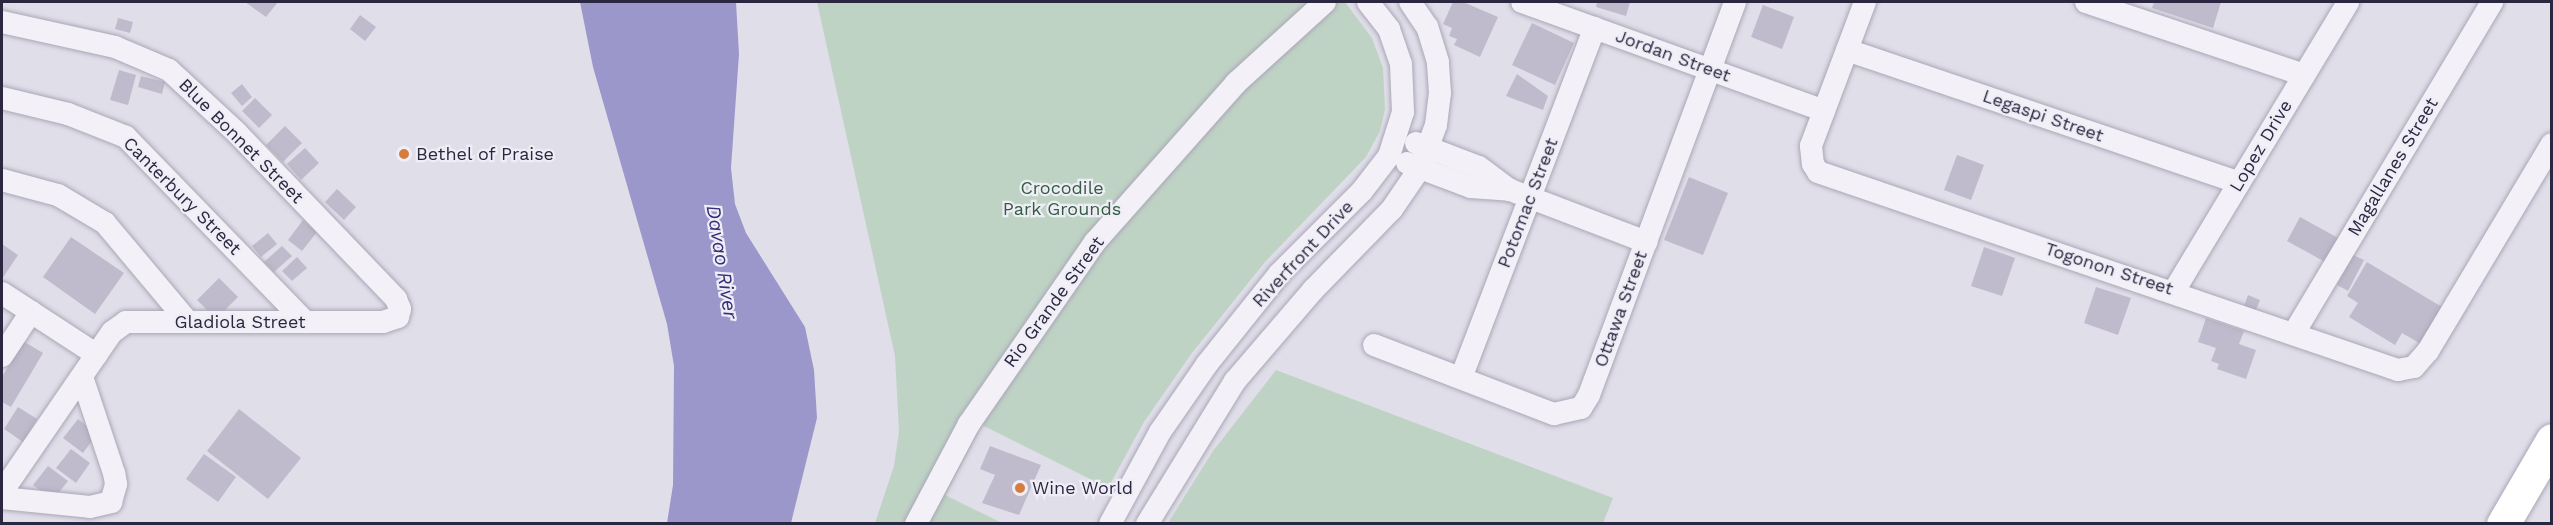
<!DOCTYPE html>
<html>
<head>
<meta charset="utf-8">
<style>
  body { margin:0 }
  #map { position:relative; width:2553px; height:525px; overflow:hidden; background:#e0dee9; font-family:"Work Sans",sans-serif }
  div>[style] { position:absolute }
  [style*='--x'] { left:calc(var(--x)*1px); top:calc(var(--y)*1px); width:calc(var(--w)*1px); rotate:calc(var(--a)*1deg) }
  .green>* { inset:0; background:#bfd3c5 }
  .water>* { inset:0; background:#9c97cb }
  .building>* { inset:0; background:#bfbbcc }
  .roads { filter:drop-shadow(0 0 2px #aaa7b7) drop-shadow(0 0 2px #aaa7b7) }
  .street>* { height:22px; margin:-11px; padding:0 11px; transform-origin:11px; border-radius:11px; background:#f3f1f7 }
  .primary>* { height:33px; margin:-16.5px; padding:0 16.5px; transform-origin:16.5px; border-radius:16.5px; background:#fff }
  .dots>* { width:16px; height:16px; translate:-50% -50%; box-sizing:border-box; border:3px solid #efeef6; border-radius:50% }
  span { translate:-50% -50%; white-space:nowrap; text-align:center; line-height:1.15; -webkit-text-stroke:4.5px #efeef6; paint-order:stroke }
  .street-label { font-size:18px; color:#2c2741 }
  .poi-label { font-size:18px; color:#2c2741 }
  .left { translate:0 -50%; text-align:left }
  .park-label { font-size:18px; color:#335d43 }
  .water-label { font-size:20px; color:#372e77; font-style:italic }
  .frame { position:absolute; inset:0; border:3px solid #2c2741; pointer-events:none }
</style>
</head>
<body>
<div id="map">
  <div class="green">
    <i style="clip-path:polygon(817px 2px,1345px 2px,1372px 38px,1383px 68px,1385px 109px,1380px 131px,1366px 157px,1265px 262px,1192px 353px,1144px 422px,1108px 488px,982px 425px,945px 495px,1002px 523px,875px 523px,894px 466px,899px 431px,895px 356px)"></i>
    <i style="clip-path:polygon(1276px 370px,1613px 498px,1603px 523px,1168px 523px,1213px 451px)"></i>
  </div>
  <div class="water">
    <i style="clip-path:polygon(580px 2px,736px 2px,739px 54px,731px 168px,735px 204px,746px 233px,805px 327px,814px 370px,817px 418px,791px 523px,667px 523px,673px 485px,674px 366px,667px 324px,593px 67px)"></i>
  </div>
  <div class="building">
    <i style="clip-path:polygon(245px 2px,278px 2px,266px 17px)"></i>
    <i style="clip-path:polygon(1453px 2px,1463px 2px,1498px 17px,1480px 57px,1454px 45px,1457px 39px,1449px 36px,1452px 28px,1443px 24px)"></i>
    <i style="clip-path:polygon(1597px 2px,1630px 2px,1626px 16px,1596px 7px)"></i>
    <i style="clip-path:polygon(2154px 2px,2221px 2px,2213px 28px,2152px 8px)"></i>
    <i style="clip-path:polygon(1763px 5px,1794px 17px,1782px 49px,1751px 37px)"></i>
    <i style="clip-path:polygon(360px 15px,376px 27px,365px 41px,350px 29px)"></i>
    <i style="clip-path:polygon(118px 18px,133px 22px,130px 33px,115px 29px)"></i>
    <i style="clip-path:polygon(1532px 23px,1574px 43px,1555px 85px,1512px 65px)"></i>
    <i style="clip-path:polygon(119px 70px,136px 75px,128px 105px,110px 100px)"></i>
    <i style="clip-path:polygon(1517px 74px,1548px 96px,1543px 110px,1506px 96px)"></i>
    <i style="clip-path:polygon(141px 76px,165px 82px,162px 94px,138px 87px)"></i>
    <i style="clip-path:polygon(242px 84px,252px 97px,242px 106px,231px 93px)"></i>
    <i style="clip-path:polygon(255px 98px,272px 115px,259px 128px,242px 111px)"></i>
    <i style="clip-path:polygon(285px 126px,302px 143px,283px 162px,266px 145px)"></i>
    <i style="clip-path:polygon(305px 148px,319px 163px,301px 180px,287px 164px)"></i>
    <i style="clip-path:polygon(1957px 155px,1984px 165px,1971px 200px,1944px 190px)"></i>
    <i style="clip-path:polygon(1689px 177px,1728px 193px,1703px 255px,1664px 240px)"></i>
    <i style="clip-path:polygon(337px 189px,356px 207px,344px 220px,325px 202px)"></i>
    <i style="clip-path:polygon(2300px 217px,2340px 239px,2327px 263px,2287px 241px)"></i>
    <i style="clip-path:polygon(303px 220px,317px 232px,302px 251px,288px 240px)"></i>
    <i style="clip-path:polygon(268px 233px,277px 244px,261px 257px,252px 246px)"></i>
    <i style="clip-path:polygon(71px 237px,124px 273px,95px 314px,43px 277px)"></i>
    <i style="clip-path:polygon(2px 244px,18px 255px,2px 279px)"></i>
    <i style="clip-path:polygon(282px 246px,292px 256px,274px 272px,264px 262px)"></i>
    <i style="clip-path:polygon(1984px 247px,2015px 258px,2002px 296px,1971px 286px)"></i>
    <i style="clip-path:polygon(2353px 255px,2364px 260px,2348px 291px,2337px 285px)"></i>
    <i style="clip-path:polygon(297px 257px,307px 268px,292px 281px,282px 271px)"></i>
    <i style="clip-path:polygon(2367px 262px,2442px 307px,2421px 344px,2402px 333px,2395px 345px,2349px 317px,2358px 303px,2347px 296px)"></i>
    <i style="clip-path:polygon(219px 278px,238px 297px,216px 319px,197px 300px)"></i>
    <i style="clip-path:polygon(2096px 287px,2131px 298px,2118px 335px,2084px 323px)"></i>
    <i style="clip-path:polygon(2248px 295px,2260px 300px,2256px 310px,2244px 306px)"></i>
    <i style="clip-path:polygon(2206px 318px,2244px 331px,2239px 344px,2256px 350px,2246px 379px,2217px 369px,2219px 364px,2211px 361px,2216px 348px,2198px 342px)"></i>
    <i style="clip-path:polygon(23px 341px,43px 353px,11px 407px,2px 402px,2px 377px)"></i>
    <i style="clip-path:polygon(18px 407px,37px 419px,23px 442px,4px 429px)"></i>
    <i style="clip-path:polygon(239px 409px,301px 458px,268px 499px,207px 451px)"></i>
    <i style="clip-path:polygon(78px 419px,97px 434px,83px 453px,63px 438px)"></i>
    <i style="clip-path:polygon(990px 446px,1041px 465px,1019px 515px,982px 503px,995px 475px,980px 469px)"></i>
    <i style="clip-path:polygon(71px 449px,90px 463px,76px 483px,56px 468px)"></i>
    <i style="clip-path:polygon(204px 454px,236px 477px,218px 502px,186px 479px)"></i>
    <i style="clip-path:polygon(48px 466px,68px 481px,53px 500px,33px 485px)"></i>
  </div>
  <div class="roads">
    <div class="street">
      <i style="--x:1522;--y:2;--w:321;--a:19.8"></i>
      <i style="--x:1865;--y:2;--w:154;--a:110.6"></i>
      <i style="--x:1811;--y:146;--w:18;--a:84"></i>
      <i style="--x:1813;--y:164;--w:9;--a:58"></i>
      <i style="--x:1818;--y:172;--w:613;--a:18.85"></i>
      <i style="--x:2398;--y:370;--w:16;--a:-11"></i>
      <i style="--x:2414;--y:367;--w:21;--a:-49"></i>
      <i style="--x:2428;--y:351;--w:241;--a:-59.1"></i>
      <i style="--x:2086;--y:2;--w:230;--a:18.5"></i>
      <i style="--x:2;--y:22;--w:116;--a:12.5"></i>
      <i style="--x:115;--y:47;--w:59;--a:23.1"></i>
      <i style="--x:169;--y:70;--w:93;--a:42.8"></i>
      <i style="--x:237;--y:133;--w:230;--a:46.2"></i>
      <i style="--x:396;--y:299;--w:11;--a:68"></i>
      <i style="--x:400;--y:309;--w:8;--a:104"></i>
      <i style="--x:398;--y:317;--w:16;--a:162"></i>
      <i style="--x:383;--y:322;--w:257;--a:180"></i>
      <i style="--x:126;--y:322;--w:17;--a:144"></i>
      <i style="--x:112;--y:332;--w:194;--a:124.5"></i>
      <i style="--x:1847;--y:50;--w:414;--a:18.7"></i>
      <i style="--x:2;--y:98;--w:68;--a:13.6"></i>
      <i style="--x:68;--y:114;--w:62;--a:21.6"></i>
      <i style="--x:126;--y:137;--w:257;--a:45.9"></i>
      <i style="--x:1416;--y:143;--w:67;--a:20.9"></i>
      <i style="--x:1479;--y:167;--w:38;--a:37"></i>
      <i style="--x:1407;--y:163;--w:68;--a:20.6"></i>
      <i style="--x:1471;--y:187;--w:39;--a:4"></i>
      <i style="--x:1510;--y:190;--w:146;--a:20.9"></i>
      <i style="--x:2;--y:180;--w:58;--a:15"></i>
      <i style="--x:58;--y:195;--w:55;--a:30.8"></i>
      <i style="--x:105;--y:223;--w:129;--a:50"></i>
      <i style="--x:2174;--y:291;--w:337;--a:-58.9"></i>
      <i style="--x:2;--y:293;--w:113;--a:33.1"></i>
      <i style="--x:2294;--y:333;--w:386;--a:-59.1"></i>
      <i style="--x:1374;--y:345;--w:193;--a:21"></i>
      <i style="--x:1554;--y:414;--w:28;--a:-13"></i>
      <i style="--x:1581;--y:408;--w:15;--a:-58"></i>
      <i style="--x:1589;--y:395;--w:419;--a:-69.6"></i>
      <i style="--x:2;--y:356;--w:53;--a:-56.6"></i>
      <i style="--x:1461;--y:378;--w:375;--a:-69.1"></i>
      <i style="--x:2;--y:498;--w:88;--a:5.8"></i>
      <i style="--x:90;--y:507;--w:22;--a:-13"></i>
      <i style="--x:111;--y:502;--w:19;--a:-74"></i>
      <i style="--x:116;--y:484;--w:11;--a:-100"></i>
      <i style="--x:114;--y:473;--w:101;--a:-108.4"></i>
      <i style="--x:916;--y:524;--w:113;--a:-62.1"></i>
      <i style="--x:969;--y:424;--w:221;--a:-55.3"></i>
      <i style="--x:1095;--y:242;--w:213;--a:-48.4"></i>
      <i style="--x:1236;--y:83;--w:120;--a:-42.3"></i>
      <i style="--x:1110;--y:524;--w:105;--a:-61.5"></i>
      <i style="--x:1160;--y:432;--w:83;--a:-55.3"></i>
      <i style="--x:1207;--y:364;--w:115;--a:-51.3"></i>
      <i style="--x:1279;--y:274;--w:117;--a:-45"></i>
      <i style="--x:1362;--y:191;--w:44;--a:-52.4"></i>
      <i style="--x:1389;--y:156;--w:46;--a:-72.3"></i>
      <i style="--x:1403;--y:112;--w:48;--a:-92.4"></i>
      <i style="--x:1401;--y:64;--w:37;--a:-109"></i>
      <i style="--x:1389;--y:29;--w:34;--a:-128"></i>
      <i style="--x:1147;--y:524;--w:168;--a:-58.4"></i>
      <i style="--x:1235;--y:381;--w:120;--a:-49.4"></i>
      <i style="--x:1313;--y:290;--w:113;--a:-45.7"></i>
      <i style="--x:1392;--y:209;--w:50;--a:-55.7"></i>
      <i style="--x:1420;--y:168;--w:46;--a:-69.6"></i>
      <i style="--x:1436;--y:125;--w:32;--a:-83"></i>
      <i style="--x:1440;--y:93;--w:31;--a:-94"></i>
      <i style="--x:1438;--y:62;--w:37;--a:-107"></i>
      <i style="--x:1427;--y:27;--w:30;--a:-124"></i>
    </div>
    <div class="primary">
      <i style="--x:2503;--y:524;--w:97;--a:-59.7"></i>
    </div>
  </div>
  <div class="dots">
    <i style="left:404px;top:154px;background:#d67c3c"></i>
    <i style="left:1020px;top:488px;background:#d67c3c"></i>
  </div>
  <div class="street-label">
    <span style="left:1673px;top:56px;rotate:20deg">Jordan Street</span>
    <span style="left:2043px;top:116px;rotate:19deg">Legaspi Street</span>
    <span style="left:241px;top:141px;rotate:45deg">Blue Bonnet Street</span>
    <span style="left:2261px;top:146px;rotate:-59deg">Lopez Drive</span>
    <span style="left:2393px;top:167px;rotate:-59deg">Magallanes Street</span>
    <span style="left:182px;top:196px;rotate:45deg">Canterbury Street</span>
    <span style="left:1528px;top:203px;rotate:-69deg">Potomac Street</span>
    <span style="left:1303px;top:254px;rotate:-47deg">Riverfront Drive</span>
    <span style="left:2109px;top:269px;rotate:18deg">Togonon Street</span>
    <span style="left:1054px;top:302px;rotate:-54deg">Rio Grande Street</span>
    <span style="left:1621px;top:309px;rotate:-70deg">Ottawa Street</span>
    <span style="left:240px;top:322px">Gladiola Street</span>
  </div>
  <div class="poi-label">
    <span class="left" style="left:416px;top:154px">Bethel of Praise</span>
    <span class="left" style="left:1032px;top:488px">Wine World</span>
  </div>
  <div class="park-label">
    <span style="left:1062px;top:199px">Crocodile<br>Park Grounds</span>
  </div>
  <div class="water-label">
    <span style="left:722px;top:262px;rotate:81deg">Davao River</span>
  </div>
  <div class="frame"></div>
</div>
</body>
</html>
